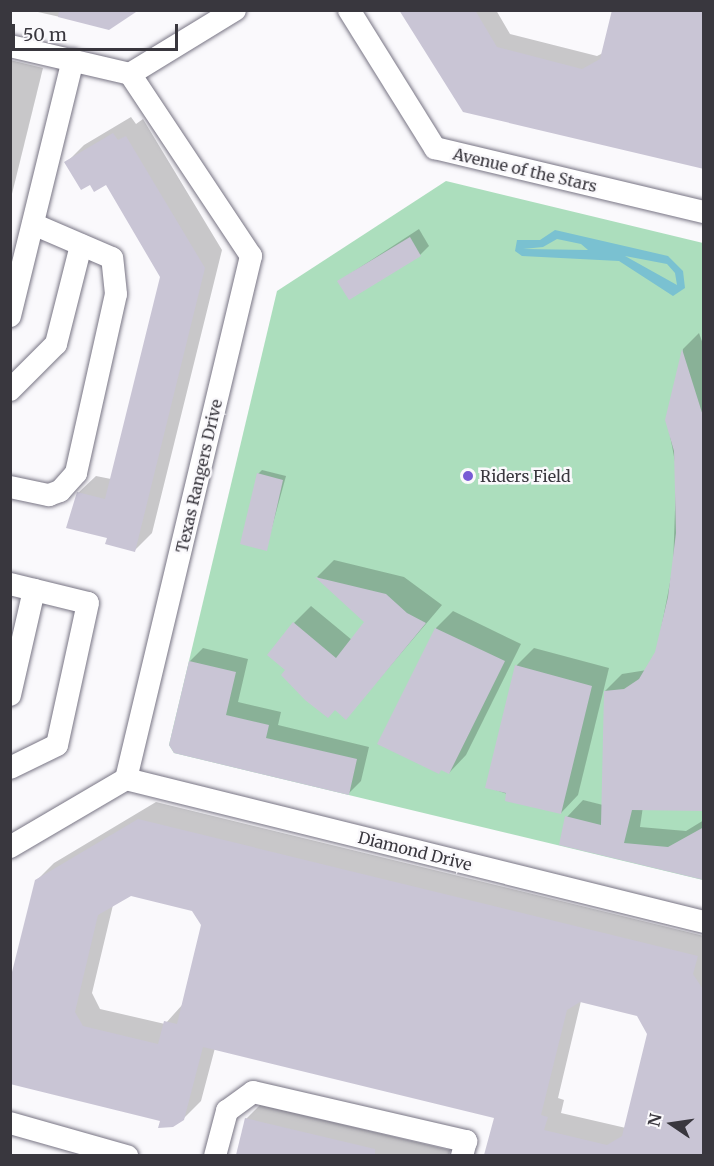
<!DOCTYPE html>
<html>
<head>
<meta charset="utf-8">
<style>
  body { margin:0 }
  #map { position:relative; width:714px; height:1166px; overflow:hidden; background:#faf9fc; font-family:Merriweather,serif }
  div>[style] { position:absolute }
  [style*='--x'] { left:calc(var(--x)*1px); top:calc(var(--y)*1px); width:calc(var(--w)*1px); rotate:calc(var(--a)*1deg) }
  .green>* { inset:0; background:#acdebd }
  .water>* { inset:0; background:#7ac1d1 }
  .shadow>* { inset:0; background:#0003 }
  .building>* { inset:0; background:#c9c5d5 }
  .roads { filter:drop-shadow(0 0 2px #787584) drop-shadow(0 0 2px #787584) }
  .minor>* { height:22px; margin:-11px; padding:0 11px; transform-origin:11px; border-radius:11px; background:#fff }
  .dots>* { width:16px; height:16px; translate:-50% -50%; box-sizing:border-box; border:3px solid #faf9fc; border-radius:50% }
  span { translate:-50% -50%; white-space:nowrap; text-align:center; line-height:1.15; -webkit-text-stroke:5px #faf9fc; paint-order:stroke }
  .street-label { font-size:16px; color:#39373e }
  .poi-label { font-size:16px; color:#39373e }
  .left { translate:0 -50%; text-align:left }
  .frame { position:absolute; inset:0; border:12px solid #39373e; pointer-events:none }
  .north { position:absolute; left:642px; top:1094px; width:60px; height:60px; -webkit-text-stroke:4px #faf9fc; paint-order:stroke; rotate:283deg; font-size:16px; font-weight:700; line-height:24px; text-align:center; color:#39373e }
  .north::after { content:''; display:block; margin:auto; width:21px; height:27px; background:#39373e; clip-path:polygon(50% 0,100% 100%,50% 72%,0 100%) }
  .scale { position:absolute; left:12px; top:24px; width:166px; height:27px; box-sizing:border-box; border:3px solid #39373e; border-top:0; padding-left:8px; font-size:18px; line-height:21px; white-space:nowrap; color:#39373e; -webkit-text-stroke:4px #faf9fc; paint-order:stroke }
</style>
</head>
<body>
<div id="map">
  <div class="green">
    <i style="clip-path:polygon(446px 181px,703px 243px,703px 880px,174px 753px,169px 745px,277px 291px)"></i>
  </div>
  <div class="water">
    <i style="clip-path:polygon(evenodd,555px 230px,668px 256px,683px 271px,685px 288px,673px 296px,619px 261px,522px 256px,515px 251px,517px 240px,540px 240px,555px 230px,557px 239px,581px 244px,588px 250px,523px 249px,543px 247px,557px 239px,555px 230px,625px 256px,667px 264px,675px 273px,677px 285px,625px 256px)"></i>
  </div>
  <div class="shadow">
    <i style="clip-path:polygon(29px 10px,137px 10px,109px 28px)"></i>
    <i style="clip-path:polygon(401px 10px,496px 10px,510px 34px,597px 56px,603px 53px,704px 168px)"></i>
    <i style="clip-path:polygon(10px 60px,43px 68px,10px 202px)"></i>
    <i style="clip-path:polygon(131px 117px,136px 124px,143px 119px,222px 250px,152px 533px,135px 550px,109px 537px,78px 493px,96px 476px,111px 479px,161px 277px,106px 183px,90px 183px,66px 163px,84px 145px)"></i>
    <i style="clip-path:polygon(419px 229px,429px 246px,420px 255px,339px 281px)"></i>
    <i style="clip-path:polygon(699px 333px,704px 347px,704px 460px,676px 467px,667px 420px,683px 349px)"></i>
    <i style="clip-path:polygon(693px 464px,640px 827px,686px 831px,704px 820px,704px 879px,560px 844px,567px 817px,583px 800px,603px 805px,605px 691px,622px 674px,647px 670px,656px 655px,673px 567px,676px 481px)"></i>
    <i style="clip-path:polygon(262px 470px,286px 476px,266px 549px,258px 474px)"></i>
    <i style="clip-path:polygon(334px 560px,404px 577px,442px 605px,346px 718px,287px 670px,294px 623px,311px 606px,352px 640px,366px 622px,317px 577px)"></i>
    <i style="clip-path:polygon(453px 611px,521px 644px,466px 755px,449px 773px,436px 628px)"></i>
    <i style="clip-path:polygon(203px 648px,248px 659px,238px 702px,281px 712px,278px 725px,369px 747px,361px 781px,348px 794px,171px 745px,190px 661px)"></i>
    <i style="clip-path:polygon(534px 648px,609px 668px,578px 795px,561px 813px,487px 787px,517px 665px)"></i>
    <i style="clip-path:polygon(evenodd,156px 802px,704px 936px,704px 1156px,486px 1156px,495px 1117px,215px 1048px,201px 1101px,183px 1119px,162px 1120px,10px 1083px,36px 881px,54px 863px,156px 802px,131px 894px,193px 910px,202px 925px,183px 1004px,165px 1024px,100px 1009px,92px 993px,113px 905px,131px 894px,156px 802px,581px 1001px,638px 1015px,649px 1033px,626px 1128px,561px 1113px,564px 1100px,558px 1098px,581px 1001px)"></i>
    <i style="clip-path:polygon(260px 1105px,450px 1150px,449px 1156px,237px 1156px,246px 1119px)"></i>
  </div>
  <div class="building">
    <i style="clip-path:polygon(59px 10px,139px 10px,109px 30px,58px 17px)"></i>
    <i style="clip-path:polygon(399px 10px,475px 10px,497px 47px,582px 69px,600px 59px,612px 10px,704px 10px,704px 169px,463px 112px)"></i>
    <i style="clip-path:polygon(113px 133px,118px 140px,126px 136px,205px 268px,135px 552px,105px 544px,107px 538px,66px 528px,77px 492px,105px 499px,160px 277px,106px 185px,94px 192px,90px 185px,81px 190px,64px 162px)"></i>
    <i style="clip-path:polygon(410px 237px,421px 256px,349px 300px,337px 281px)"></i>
    <i style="clip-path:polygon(682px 349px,704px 419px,704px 811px,632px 810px,624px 843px,668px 847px,704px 827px,704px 880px,559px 845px,565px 816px,601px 825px,604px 691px,624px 689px,639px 679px,655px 652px,668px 597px,676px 533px,674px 451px,665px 420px)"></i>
    <i style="clip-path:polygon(257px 473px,283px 480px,267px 551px,240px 544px)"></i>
    <i style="clip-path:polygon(315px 577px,386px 594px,407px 613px,426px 623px,346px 720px,335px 710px,328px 718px,305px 700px,281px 675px,285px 670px,267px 655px,293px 622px,336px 658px,364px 622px)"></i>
    <i style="clip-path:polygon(435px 628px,505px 661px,449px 774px,441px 770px,439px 774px,377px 744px)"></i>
    <i style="clip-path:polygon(189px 661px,236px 672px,226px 715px,269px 725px,266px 738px,357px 759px,349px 795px,174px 753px,169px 745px)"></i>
    <i style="clip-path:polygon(515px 665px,592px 686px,561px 814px,505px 801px,506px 793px,485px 788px)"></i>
    <i style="clip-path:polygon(evenodd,138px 819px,698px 956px,693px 974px,704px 991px,704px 1155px,484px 1155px,494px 1118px,203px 1047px,184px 1120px,173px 1127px,158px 1128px,160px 1121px,10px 1084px,10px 980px,35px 880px,138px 819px,131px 896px,192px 911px,201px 925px,177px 1024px,164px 1021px,158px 1044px,83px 1026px,75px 1012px,98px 915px,131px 896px,138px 819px,580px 1002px,637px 1016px,647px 1034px,622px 1136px,607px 1145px,544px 1130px,548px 1117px,541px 1115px,567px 1010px,580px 1002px)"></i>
    <i style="clip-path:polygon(245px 1118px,375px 1149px,375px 1155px,236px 1155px)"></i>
  </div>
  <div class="roads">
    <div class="minor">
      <i style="--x:349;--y:10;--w:163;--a:58.1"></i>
      <i style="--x:435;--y:148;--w:277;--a:13.4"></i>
      <i style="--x:10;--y:46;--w:123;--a:13.1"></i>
      <i style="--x:130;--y:74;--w:123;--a:-31.4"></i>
      <i style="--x:10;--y:316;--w:264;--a:-76.2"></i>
      <i style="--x:10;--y:390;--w:65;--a:-45"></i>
      <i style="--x:56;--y:344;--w:102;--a:-75.8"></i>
      <i style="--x:10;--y:487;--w:40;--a:12"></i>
      <i style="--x:49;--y:495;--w:12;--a:-20"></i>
      <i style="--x:60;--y:491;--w:24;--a:-48"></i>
      <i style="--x:76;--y:473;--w:183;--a:-77.4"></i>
      <i style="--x:116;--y:294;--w:36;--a:-96"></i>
      <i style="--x:112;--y:258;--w:86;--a:-156.7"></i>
      <i style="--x:10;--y:584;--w:80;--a:13.7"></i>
      <i style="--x:88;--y:603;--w:145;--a:102.3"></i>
      <i style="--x:57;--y:745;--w:52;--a:153.9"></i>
      <i style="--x:10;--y:695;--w:108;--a:-77.1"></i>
      <i style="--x:126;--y:779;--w:595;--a:13.9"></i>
      <i style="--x:10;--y:847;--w:134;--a:-30.4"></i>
      <i style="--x:126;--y:779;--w:538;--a:-76.56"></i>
      <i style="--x:251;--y:256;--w:219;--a:-123.6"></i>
      <i style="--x:10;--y:1123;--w:122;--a:15.8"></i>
      <i style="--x:215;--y:1156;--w:47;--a:-75.1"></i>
      <i style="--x:227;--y:1111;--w:32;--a:-36"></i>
      <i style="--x:253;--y:1092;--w:219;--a:13"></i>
      <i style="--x:466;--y:1141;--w:16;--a:105"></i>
    </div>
  </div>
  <div class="dots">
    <i style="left:468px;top:476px;background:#775bd5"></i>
  </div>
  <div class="street-label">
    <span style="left:525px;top:170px;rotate:13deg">Avenue of the Stars</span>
    <span style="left:199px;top:476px;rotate:-77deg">Texas Rangers Drive</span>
    <span style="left:415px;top:851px;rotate:14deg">Diamond Drive</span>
  </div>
  <div class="poi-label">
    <span class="left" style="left:480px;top:476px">Riders Field</span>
  </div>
  <div class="frame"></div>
  <div class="north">N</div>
  <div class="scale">50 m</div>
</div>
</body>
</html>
